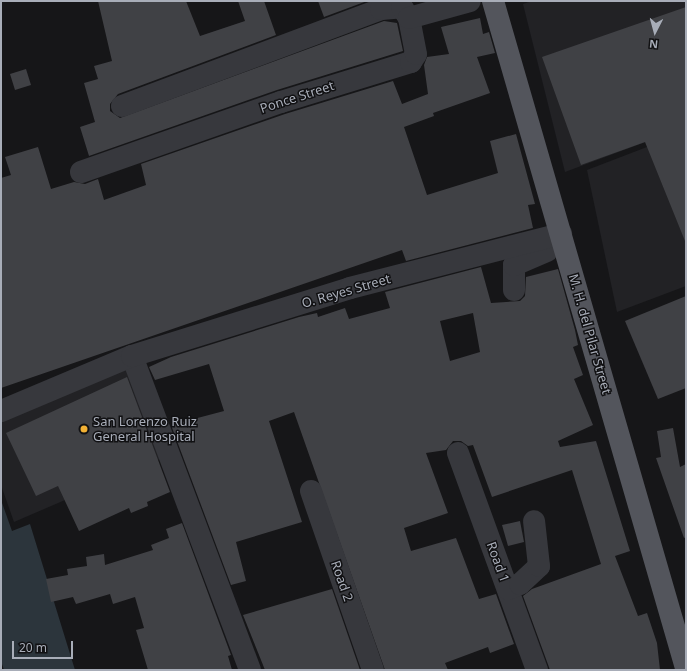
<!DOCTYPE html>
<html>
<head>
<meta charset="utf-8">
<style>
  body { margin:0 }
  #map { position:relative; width:687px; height:671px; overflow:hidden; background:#161618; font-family:"Noto Sans",sans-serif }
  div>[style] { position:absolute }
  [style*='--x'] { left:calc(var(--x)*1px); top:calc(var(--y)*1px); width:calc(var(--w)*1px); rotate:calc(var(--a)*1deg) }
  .built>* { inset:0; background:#222225 }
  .water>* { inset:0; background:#2c353c }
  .building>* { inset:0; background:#404145 }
  .minor>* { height:22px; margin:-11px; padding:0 11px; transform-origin:11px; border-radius:11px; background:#37383d }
  .major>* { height:22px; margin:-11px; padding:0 11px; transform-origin:11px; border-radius:11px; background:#53555c }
  .dots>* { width:11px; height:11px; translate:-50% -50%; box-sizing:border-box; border:2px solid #111113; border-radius:50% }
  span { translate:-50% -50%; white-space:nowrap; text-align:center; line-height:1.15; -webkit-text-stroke:3px #111113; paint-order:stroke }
  .street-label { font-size:13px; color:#a8adb8 }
  .poi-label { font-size:13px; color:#a8adb8 }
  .left { translate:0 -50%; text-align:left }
  .frame { position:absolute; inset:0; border:2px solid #a8adb8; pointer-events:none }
  .north { position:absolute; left:635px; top:12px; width:40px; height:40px; -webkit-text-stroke:3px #111113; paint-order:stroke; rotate:186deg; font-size:11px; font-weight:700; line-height:16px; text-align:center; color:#a8adb8 }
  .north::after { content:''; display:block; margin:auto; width:14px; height:18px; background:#a8adb8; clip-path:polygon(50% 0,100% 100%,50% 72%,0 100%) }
  .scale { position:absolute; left:12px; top:641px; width:61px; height:18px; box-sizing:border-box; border:2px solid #a8adb8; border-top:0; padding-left:5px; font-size:12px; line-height:14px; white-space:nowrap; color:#a8adb8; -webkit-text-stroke:3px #111113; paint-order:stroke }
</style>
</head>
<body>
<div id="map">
  <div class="built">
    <i style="clip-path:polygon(532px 1px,686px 1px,686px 127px,565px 172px,523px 4px)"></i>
    <i style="clip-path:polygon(686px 132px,686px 286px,617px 312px,587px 170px)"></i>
    <i style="clip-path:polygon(143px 354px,174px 453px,14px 522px,1px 485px,1px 405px)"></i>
  </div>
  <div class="water">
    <i style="clip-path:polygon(1px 500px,12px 531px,30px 524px,75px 670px,4px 670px,1px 661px)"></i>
  </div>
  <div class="building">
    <i style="clip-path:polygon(98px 1px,186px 1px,200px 36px,245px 21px,238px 1px,264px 1px,276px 35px,118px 94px,110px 104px,110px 111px,120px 118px,384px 21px,397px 23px,403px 51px,277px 90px,89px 156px,80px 127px,95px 122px,84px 83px,98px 79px,94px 66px,112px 61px)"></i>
    <i style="clip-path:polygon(318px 1px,367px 1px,324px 17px)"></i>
    <i style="clip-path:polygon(686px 7px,686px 241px,685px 241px,645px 142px,581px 165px,542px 57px)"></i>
    <i style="clip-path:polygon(480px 18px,483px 34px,489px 32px,495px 53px,477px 57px,490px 93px,433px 113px,434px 116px,404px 127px,427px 195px,498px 173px,490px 141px,516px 134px,535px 204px,528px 205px,533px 228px,406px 261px,402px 250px,1px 388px,1px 178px,11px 175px,5px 157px,38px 147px,51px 189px,74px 182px,85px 184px,98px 179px,104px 200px,146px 185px,141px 164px,285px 114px,393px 81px,402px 104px,428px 94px,424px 65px,427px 57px,449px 54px,441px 27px)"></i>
    <i style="clip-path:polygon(26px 69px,31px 85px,15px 90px,10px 74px)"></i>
    <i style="clip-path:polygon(evenodd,481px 267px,491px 303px,520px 301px,525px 296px,526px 277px,558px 269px,575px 330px,578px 345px,573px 347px,583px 375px,574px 379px,593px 425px,558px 441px,560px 447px,596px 441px,630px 551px,615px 556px,638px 616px,647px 613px,657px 643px,660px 670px,550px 670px,523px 596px,532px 589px,601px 564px,572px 470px,492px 497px,473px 445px,468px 446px,461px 441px,453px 441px,446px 450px,426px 453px,448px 513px,404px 528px,411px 551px,456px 538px,479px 599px,496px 594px,514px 644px,490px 653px,488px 647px,445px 663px,448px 670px,385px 670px,294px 412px,269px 421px,302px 522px,236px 542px,246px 581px,231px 585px,171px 425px,224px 411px,209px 364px,155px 380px,149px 367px,171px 357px,299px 317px,317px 313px,318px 317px,345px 308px,349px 319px,390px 308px,385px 292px,481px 267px,473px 313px,480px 352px,450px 361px,440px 321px,473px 313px)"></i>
    <i style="clip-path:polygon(686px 296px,686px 388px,658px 399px,625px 321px)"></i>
    <i style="clip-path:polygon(127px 377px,170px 492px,147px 502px,148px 506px,131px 513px,129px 508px,79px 531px,58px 486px,36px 496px,6px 433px)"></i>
    <i style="clip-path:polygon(673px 428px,680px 467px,686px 464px,686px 537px,684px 538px,656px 458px,661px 457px,657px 431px)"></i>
    <i style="clip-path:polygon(520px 521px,524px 542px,508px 546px,502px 525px)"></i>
    <i style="clip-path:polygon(182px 523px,231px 655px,228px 656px,232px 670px,148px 670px,136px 630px,144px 628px,135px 597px,113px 604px,110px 594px,76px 604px,73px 597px,51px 602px,46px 579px,68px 575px,67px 569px,87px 566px,86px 557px,104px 554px,105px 565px,153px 550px,151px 545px,169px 538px,166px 529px)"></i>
    <i style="clip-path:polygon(332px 589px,360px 670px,265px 670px,243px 615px)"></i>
  </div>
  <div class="minor">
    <i style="--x:122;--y:106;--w:277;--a:-20.5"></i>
    <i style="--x:381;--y:9;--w:21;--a:-5"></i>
    <i style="--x:402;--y:7;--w:13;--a:58"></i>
    <i style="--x:81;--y:172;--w:212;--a:-19.3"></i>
    <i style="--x:281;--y:102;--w:136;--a:-17.1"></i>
    <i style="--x:411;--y:62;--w:9;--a:-58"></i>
    <i style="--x:416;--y:54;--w:37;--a:-101"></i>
    <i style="--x:409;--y:18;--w:63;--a:-15.6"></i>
    <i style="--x:514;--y:290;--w:25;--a:-90"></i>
    <i style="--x:514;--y:265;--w:36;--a:-23"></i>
    <i style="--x:132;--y:356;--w:335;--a:69.4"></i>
    <i style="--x:1;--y:411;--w:142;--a:-22.8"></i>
    <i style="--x:132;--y:356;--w:228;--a:-17.3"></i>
    <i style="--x:350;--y:288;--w:218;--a:-14.4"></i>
    <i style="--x:458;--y:453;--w:231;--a:70"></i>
    <i style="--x:311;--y:491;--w:189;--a:70.9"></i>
    <i style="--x:508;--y:589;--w:13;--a:-23"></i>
    <i style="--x:520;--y:584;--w:26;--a:-43"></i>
    <i style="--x:539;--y:566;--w:45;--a:-96.3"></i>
  </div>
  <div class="major">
    <i style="--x:493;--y:1;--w:694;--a:73.86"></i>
  </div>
  <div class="dots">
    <i style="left:84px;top:429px;background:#f2b134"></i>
  </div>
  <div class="street-label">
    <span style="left:297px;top:97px;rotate:-18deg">Ponce Street</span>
    <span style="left:346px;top:291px;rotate:-16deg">O. Reyes Street</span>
    <span style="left:590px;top:334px;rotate:74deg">M. H. del Pilar Street</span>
    <span style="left:498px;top:562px;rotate:70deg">Road 1</span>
    <span style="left:342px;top:581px;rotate:71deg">Road 2</span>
  </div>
  <div class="poi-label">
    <span class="left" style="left:93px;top:429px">San Lorenzo Ruiz<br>General Hospital</span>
  </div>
  <div class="frame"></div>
  <div class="north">N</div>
  <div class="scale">20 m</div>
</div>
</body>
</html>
